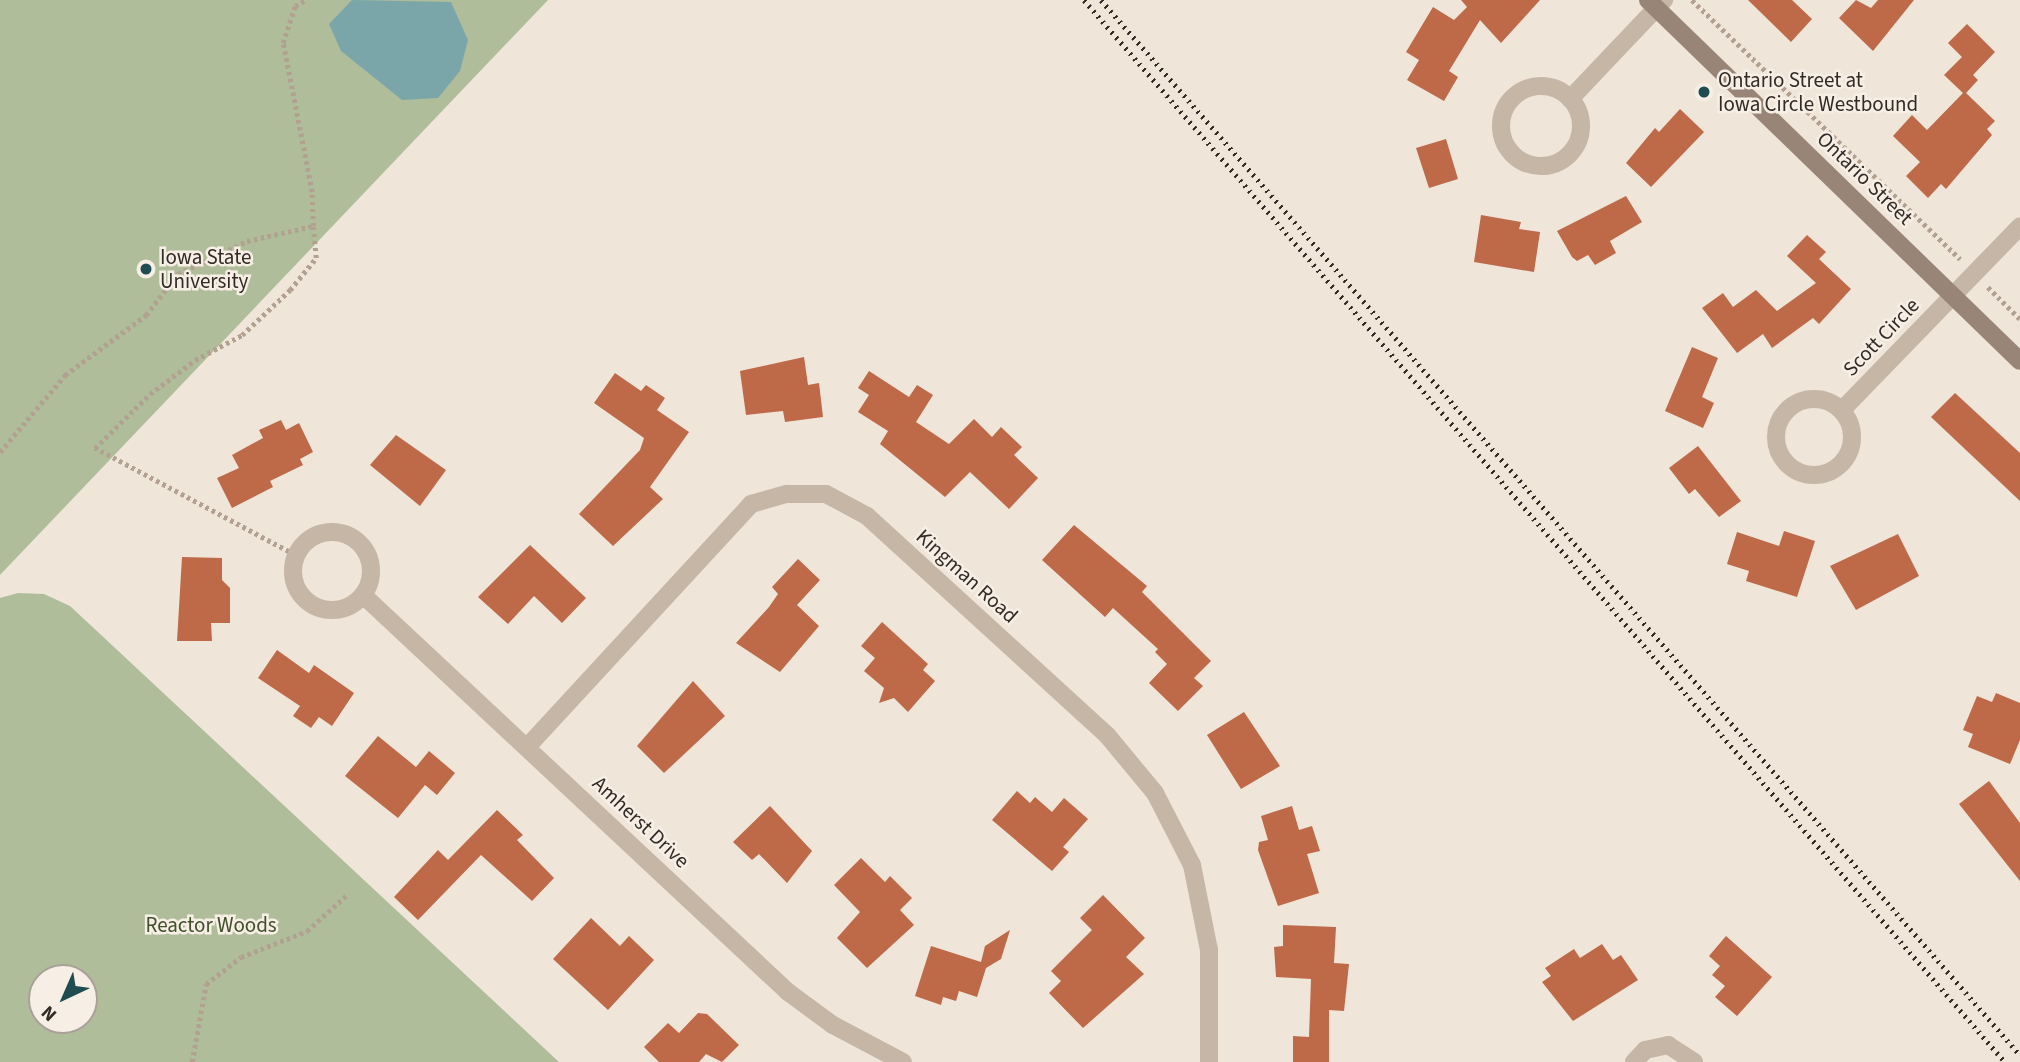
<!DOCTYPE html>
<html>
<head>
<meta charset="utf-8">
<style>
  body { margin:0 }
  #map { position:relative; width:2020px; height:1062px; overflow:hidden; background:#efe5d9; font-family:"Source Sans 3",sans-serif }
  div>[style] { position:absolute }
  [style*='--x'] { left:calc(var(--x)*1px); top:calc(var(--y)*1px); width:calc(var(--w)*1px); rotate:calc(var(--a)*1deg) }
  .green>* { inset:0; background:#b0bd9a }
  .water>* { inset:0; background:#7aa6aa }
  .building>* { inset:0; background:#be6948 }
  .path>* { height:4.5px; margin-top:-2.25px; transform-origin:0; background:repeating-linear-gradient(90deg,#b2a090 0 3.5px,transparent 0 7px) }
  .minor>* { height:18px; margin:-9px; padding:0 9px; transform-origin:9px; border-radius:9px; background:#c6b6a6 }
  .minor>.ring { margin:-9px; padding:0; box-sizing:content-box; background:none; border:18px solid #c6b6a6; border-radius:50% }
  .secondary>* { height:18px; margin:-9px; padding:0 9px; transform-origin:9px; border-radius:9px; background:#998577 }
  .rail>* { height:5px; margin-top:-2.5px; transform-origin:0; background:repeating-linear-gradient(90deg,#332b26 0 2px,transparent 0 7px) }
  .dots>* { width:19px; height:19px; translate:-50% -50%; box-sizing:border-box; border:4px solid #f7efe5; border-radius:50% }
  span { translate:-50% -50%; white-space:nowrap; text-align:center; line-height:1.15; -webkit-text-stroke:5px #f7efe5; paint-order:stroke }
  .poi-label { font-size:21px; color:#332b26 }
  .left { translate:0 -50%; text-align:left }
  .street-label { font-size:21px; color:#332b26 }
  .park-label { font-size:21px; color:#414f2c }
  .north { position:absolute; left:28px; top:964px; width:70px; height:70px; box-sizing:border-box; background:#f7efe5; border:2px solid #a9a199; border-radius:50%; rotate:224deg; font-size:19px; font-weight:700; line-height:28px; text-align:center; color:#332b26 }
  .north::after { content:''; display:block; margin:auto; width:24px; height:32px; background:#1f4c51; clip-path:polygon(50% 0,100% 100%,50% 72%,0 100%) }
</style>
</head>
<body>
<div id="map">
  <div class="green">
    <i style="clip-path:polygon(0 0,548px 0,0 575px)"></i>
    <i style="clip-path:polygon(evenodd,18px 593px,44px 594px,70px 606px,559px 1062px,0 1062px,0 598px,18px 593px,84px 978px,84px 1020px,42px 1020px,42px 978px,84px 978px)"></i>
  </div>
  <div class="water">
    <i style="clip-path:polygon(352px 0,451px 2px,468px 40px,460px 71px,438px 98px,402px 100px,341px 51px,329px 24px)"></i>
  </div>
  <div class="building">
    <i style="clip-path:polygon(1461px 0,1540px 0,1501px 43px,1480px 20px,1449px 71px,1458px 77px,1444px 101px,1407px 80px,1419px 60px,1406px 52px,1433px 7px,1454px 20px,1467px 7px)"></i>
    <i style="clip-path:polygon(1748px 0,1792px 0,1812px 19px,1791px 42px)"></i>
    <i style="clip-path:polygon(1856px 0,1871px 8px,1878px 0,1914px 0,1873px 51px,1839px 18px)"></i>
    <i style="clip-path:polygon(1967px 24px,1995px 52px,1973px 75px,1978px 80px,1966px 93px,1995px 121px,1987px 129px,1992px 135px,1946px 189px,1941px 184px,1928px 198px,1906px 176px,1920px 162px,1893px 136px,1912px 115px,1927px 130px,1963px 93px,1944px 75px,1962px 57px,1948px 43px)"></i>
    <i style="clip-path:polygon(1680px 109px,1704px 132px,1651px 187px,1626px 163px,1655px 128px,1659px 132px)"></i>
    <i style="clip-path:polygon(1446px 139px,1458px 179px,1429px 188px,1416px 148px)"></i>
    <i style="clip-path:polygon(1626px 196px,1642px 222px,1610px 241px,1616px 253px,1595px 265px,1588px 255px,1577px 261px,1572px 257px,1557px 231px)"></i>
    <i style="clip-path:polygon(1481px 215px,1521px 222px,1519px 229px,1540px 232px,1534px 272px,1474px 262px)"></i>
    <i style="clip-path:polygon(1807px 235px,1826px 252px,1819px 259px,1851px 289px,1819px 324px,1813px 318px,1772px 348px,1763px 334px,1737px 353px,1702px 308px,1723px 293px,1733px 307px,1756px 290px,1777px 311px,1816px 283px,1787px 256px)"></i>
    <i style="clip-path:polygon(1692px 347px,1718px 358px,1702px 397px,1714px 403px,1703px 428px,1665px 411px)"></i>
    <i style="clip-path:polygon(804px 357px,808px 385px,819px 383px,823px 417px,785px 422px,783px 411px,746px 415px,740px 371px)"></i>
    <i style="clip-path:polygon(869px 371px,909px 397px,917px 385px,933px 395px,916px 422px,949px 444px,974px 419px,992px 437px,1001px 427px,1022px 447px,1014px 455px,1038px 478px,1009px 509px,970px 472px,945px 497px,880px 444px,888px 431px,858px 412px,869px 395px,858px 388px)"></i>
    <i style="clip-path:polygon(615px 373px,641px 391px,646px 385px,665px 398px,657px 410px,689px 432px,650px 487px,663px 499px,613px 546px,579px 514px,640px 450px,644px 438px,594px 403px)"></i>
    <i style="clip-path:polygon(1955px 393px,2020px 453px,2020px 501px,1931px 417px)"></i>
    <i style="clip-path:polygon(281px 420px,286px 430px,299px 423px,313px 452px,300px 459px,303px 465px,270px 481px,273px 487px,232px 508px,217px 478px,239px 468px,232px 455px,263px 438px,259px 430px)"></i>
    <i style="clip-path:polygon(396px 435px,446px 470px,420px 506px,370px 465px)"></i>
    <i style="clip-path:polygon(1698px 446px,1741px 501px,1719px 517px,1695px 489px,1689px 494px,1669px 468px)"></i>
    <i style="clip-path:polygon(1074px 525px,1147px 586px,1142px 592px,1211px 661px,1194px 678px,1203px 686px,1178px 711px,1149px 683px,1167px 664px,1155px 652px,1158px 649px,1113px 608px,1105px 617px,1042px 560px)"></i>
    <i style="clip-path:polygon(1784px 531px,1815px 541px,1797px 597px,1746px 581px,1749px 571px,1727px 564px,1737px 532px,1779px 546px)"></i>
    <i style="clip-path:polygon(1898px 534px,1919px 576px,1856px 610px,1830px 566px)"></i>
    <i style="clip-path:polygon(530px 545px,586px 598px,562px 623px,534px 596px,508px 624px,478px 597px)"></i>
    <i style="clip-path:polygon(182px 557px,222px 558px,222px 580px,230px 588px,230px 623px,211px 623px,212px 641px,177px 641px)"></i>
    <i style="clip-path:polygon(798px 559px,820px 580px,797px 605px,819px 626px,780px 672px,736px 643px,769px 607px,778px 594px,772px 587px)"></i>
    <i style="clip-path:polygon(882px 622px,928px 664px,923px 670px,935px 681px,908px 712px,894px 698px,879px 703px,884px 688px,864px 671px,875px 658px,861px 646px)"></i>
    <i style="clip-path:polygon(277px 650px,309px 673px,314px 665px,354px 693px,332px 726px,319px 717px,311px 728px,293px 716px,300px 706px,258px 678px)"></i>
    <i style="clip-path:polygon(693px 681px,725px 716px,664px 773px,637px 746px)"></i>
    <i style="clip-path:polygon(1996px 693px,2020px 703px,2020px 740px,2010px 764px,1968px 747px,1973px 734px,1963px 730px,1977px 696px,1992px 702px)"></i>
    <i style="clip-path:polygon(1244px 712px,1280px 766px,1241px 789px,1207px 735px)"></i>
    <i style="clip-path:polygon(378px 736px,416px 767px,429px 751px,455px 773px,437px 795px,425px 785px,398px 818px,345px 776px)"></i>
    <i style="clip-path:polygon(1989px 781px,2020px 823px,2020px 881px,1959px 804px)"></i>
    <i style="clip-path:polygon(1017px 791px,1030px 803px,1035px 797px,1052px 812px,1064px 798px,1088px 819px,1063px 847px,1069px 852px,1052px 871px,992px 820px)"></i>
    <i style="clip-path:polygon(770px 806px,812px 851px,787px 883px,759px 854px,752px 860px,733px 842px)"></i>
    <i style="clip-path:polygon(1292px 806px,1299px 830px,1312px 826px,1320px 851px,1307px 854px,1319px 893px,1278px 906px,1258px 850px,1259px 842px,1268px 840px,1261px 816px)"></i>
    <i style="clip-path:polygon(497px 810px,523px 835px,517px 840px,554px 878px,532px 901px,481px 855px,418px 920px,394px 897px,438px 850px,448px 860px)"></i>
    <i style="clip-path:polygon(861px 858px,885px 882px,890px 876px,912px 898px,900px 910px,914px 925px,867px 968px,837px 938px,860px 912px,834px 885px)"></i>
    <i style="clip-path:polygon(1103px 895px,1145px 938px,1126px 957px,1144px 974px,1083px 1028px,1049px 993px,1061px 981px,1051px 971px,1092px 930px,1080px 918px)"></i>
    <i style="clip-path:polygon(591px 918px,620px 946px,629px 936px,654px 960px,608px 1010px,553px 959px)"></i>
    <i style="clip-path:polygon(1283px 925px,1336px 927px,1334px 963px,1349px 964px,1344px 1011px,1329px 1010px,1329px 1062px,1293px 1062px,1293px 1036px,1309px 1037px,1311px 979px,1276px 977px,1274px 947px,1283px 946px)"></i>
    <i style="clip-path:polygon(1010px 930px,1001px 959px,986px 968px,977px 997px,959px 991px,956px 1001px,943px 997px,941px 1005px,915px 996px,931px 946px,981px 962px,985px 946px)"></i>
    <i style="clip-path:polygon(1726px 936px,1772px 977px,1737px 1016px,1715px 997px,1725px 986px,1712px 975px,1720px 966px,1709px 956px)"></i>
    <i style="clip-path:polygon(1602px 944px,1613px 960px,1621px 955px,1638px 980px,1573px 1021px,1542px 982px,1551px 976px,1545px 968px,1574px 949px,1580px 958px)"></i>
    <i style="clip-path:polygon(698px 1013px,707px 1014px,739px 1045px,722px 1062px,706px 1054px,699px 1062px,659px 1062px,644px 1047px,668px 1023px,679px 1033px)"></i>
  </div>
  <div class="path">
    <i style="--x:1692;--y:0;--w:373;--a:44"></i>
    <i style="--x:1988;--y:287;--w:45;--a:45"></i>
    <i style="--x:0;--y:452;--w:101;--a:-49.8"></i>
    <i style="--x:65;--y:375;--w:101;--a:-36.5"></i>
    <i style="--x:146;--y:315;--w:52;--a:-52"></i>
    <i style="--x:178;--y:274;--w:76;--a:-25.6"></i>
    <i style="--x:247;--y:241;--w:68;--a:-12.8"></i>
    <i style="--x:313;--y:226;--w:34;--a:-92"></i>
    <i style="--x:312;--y:192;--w:152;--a:-101"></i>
    <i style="--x:283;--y:43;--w:39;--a:-72"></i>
    <i style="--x:295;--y:6;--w:13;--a:-29"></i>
    <i style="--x:295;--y:555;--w:227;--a:-151.9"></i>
    <i style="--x:95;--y:448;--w:77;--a:-44.5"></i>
    <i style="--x:150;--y:394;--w:56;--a:-37.1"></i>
    <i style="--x:195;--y:360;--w:53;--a:-28"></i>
    <i style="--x:242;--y:335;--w:66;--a:-43.2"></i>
    <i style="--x:290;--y:290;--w:41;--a:-50.9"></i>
    <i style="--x:316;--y:258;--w:32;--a:-95"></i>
    <i style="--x:192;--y:1062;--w:79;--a:-79.8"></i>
    <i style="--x:206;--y:984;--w:44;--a:-37.6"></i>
    <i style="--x:241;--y:957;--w:71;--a:-21.5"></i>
    <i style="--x:307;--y:931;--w:55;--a:-42.1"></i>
  </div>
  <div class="minor">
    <i class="ring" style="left:1501px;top:86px;width:62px;height:62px"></i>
    <i style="--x:1570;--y:99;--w:137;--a:-46.5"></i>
    <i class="ring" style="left:1776px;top:399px;width:58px;height:58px"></i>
    <i style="--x:1842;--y:410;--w:256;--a:-45.9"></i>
    <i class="ring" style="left:293px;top:532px;width:60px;height:60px"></i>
    <i style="--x:363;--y:595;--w:582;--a:43.05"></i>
    <i style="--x:788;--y:992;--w:56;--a:36.3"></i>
    <i style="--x:833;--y:1025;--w:79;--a:27.9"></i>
    <i style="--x:528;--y:746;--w:329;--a:-47.3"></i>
    <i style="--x:751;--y:504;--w:37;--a:-16"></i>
    <i style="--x:787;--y:494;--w:39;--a:0"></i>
    <i style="--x:826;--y:494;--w:47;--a:28.2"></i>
    <i style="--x:867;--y:516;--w:325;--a:42.4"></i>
    <i style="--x:1107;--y:735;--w:75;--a:50.4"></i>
    <i style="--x:1155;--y:793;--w:81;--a:62.8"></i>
    <i style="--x:1192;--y:865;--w:87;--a:78.7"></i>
    <i style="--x:1209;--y:950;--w:112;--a:90"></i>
    <i style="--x:1634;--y:1062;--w:16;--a:-47"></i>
    <i style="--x:1645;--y:1050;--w:24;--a:-12"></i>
    <i style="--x:1668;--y:1045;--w:31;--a:33"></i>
  </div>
  <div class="secondary">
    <i style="--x:1648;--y:0;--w:518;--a:44.14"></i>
  </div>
  <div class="rail">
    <i style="--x:1084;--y:0;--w:1406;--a:49.07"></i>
    <i style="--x:1101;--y:0;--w:1399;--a:48.94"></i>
  </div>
  <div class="dots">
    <i style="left:1704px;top:92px;background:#1f4c51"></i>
    <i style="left:146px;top:269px;background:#1f4c51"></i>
  </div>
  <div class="poi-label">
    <span class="left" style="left:1718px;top:92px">Ontario Street at<br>Iowa Circle Westbound</span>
    <span class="left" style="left:160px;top:269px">Iowa State<br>University</span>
  </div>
  <div class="street-label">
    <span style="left:1865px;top:178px;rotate:44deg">Ontario Street</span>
    <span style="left:1881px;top:337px;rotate:-46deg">Scott Circle</span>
    <span style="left:967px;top:576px;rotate:42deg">Kingman Road</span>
    <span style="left:641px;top:822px;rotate:43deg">Amherst Drive</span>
  </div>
  <div class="park-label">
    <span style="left:211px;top:925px">Reactor Woods</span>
  </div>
  <div class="north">N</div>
</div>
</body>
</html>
